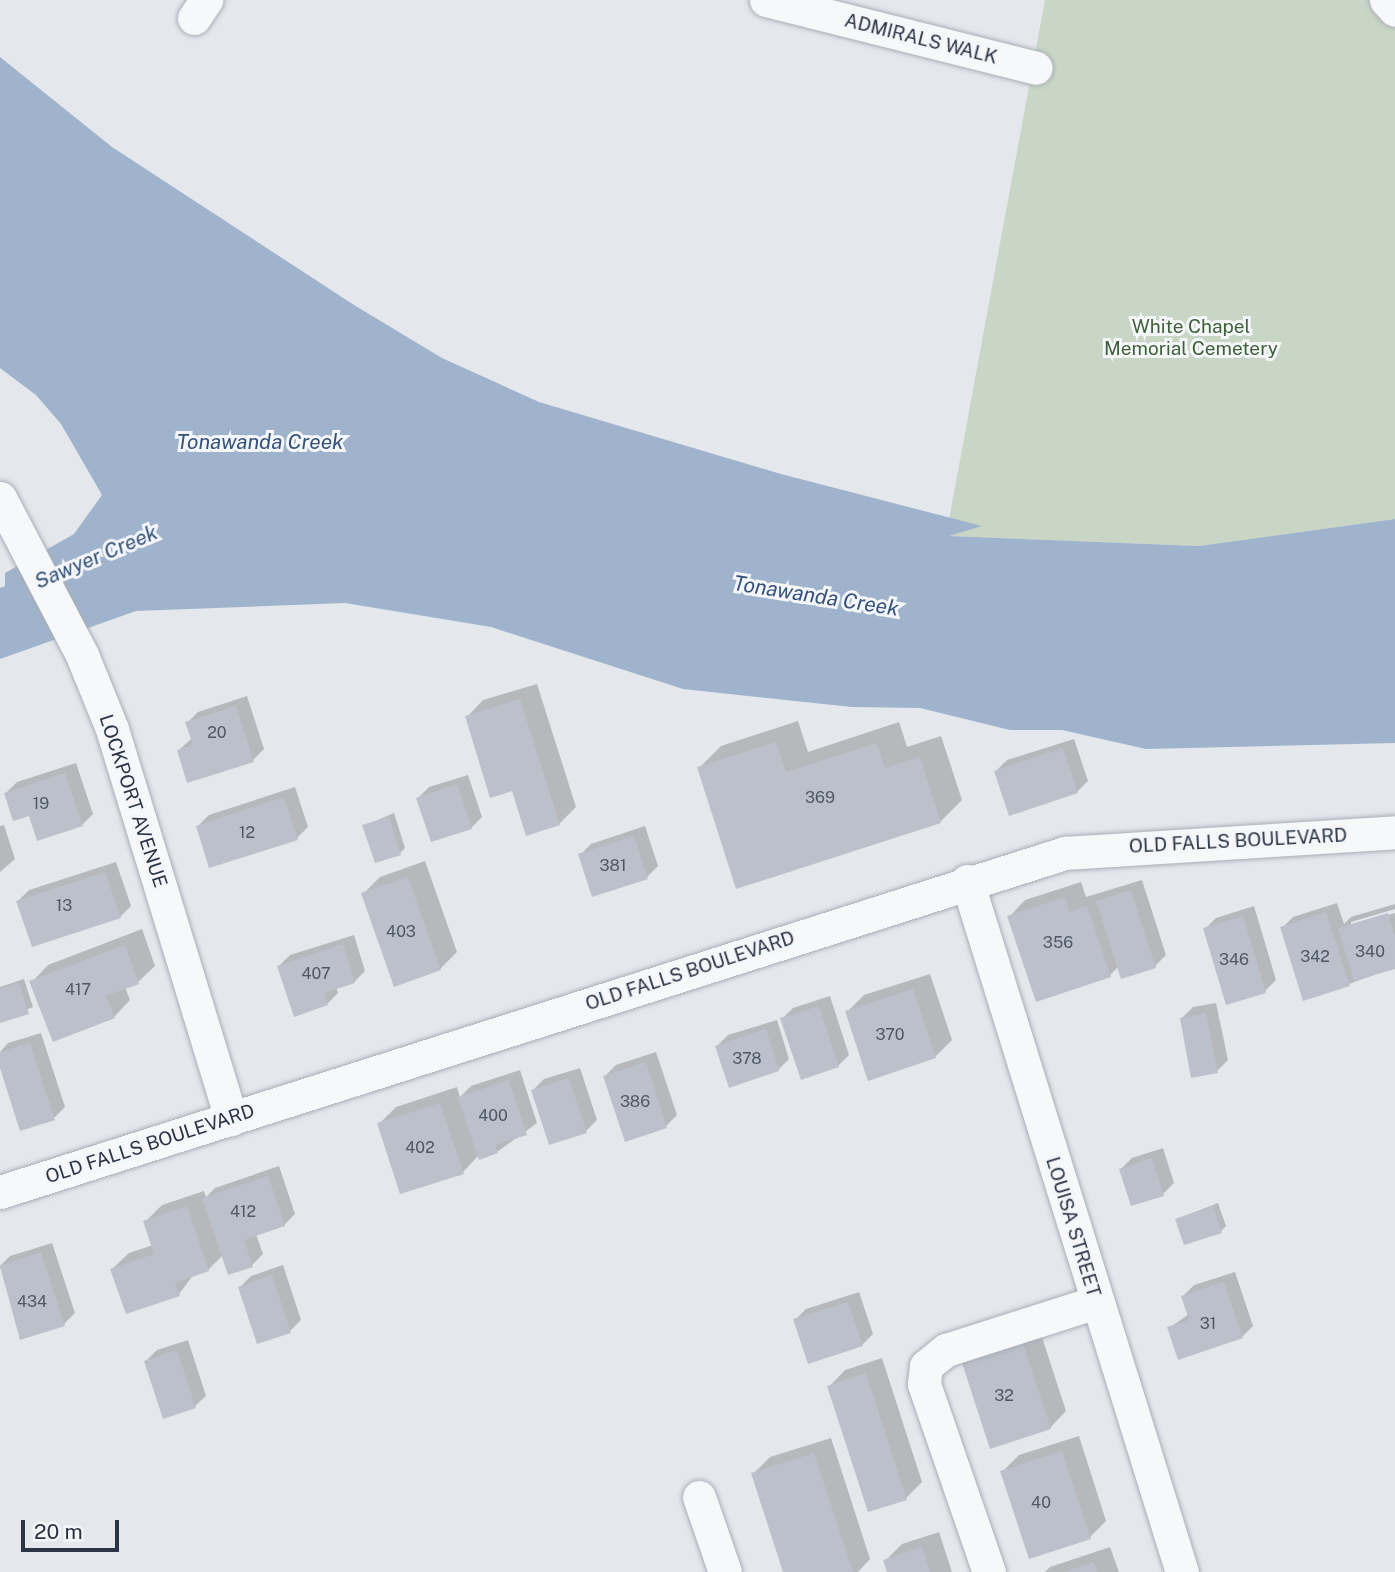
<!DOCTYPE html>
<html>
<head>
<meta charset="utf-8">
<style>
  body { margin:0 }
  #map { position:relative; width:1395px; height:1572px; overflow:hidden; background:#e4e7ec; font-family:"Public Sans",sans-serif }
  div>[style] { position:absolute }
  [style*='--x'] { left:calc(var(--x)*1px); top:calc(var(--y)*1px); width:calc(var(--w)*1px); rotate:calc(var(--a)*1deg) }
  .green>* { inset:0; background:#c9d6c5 }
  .water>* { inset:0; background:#9fb4cc }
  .shadow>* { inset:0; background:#0003 }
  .building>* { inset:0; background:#bbc0ca }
  .roads { filter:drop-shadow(0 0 2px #a9aeb7) drop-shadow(0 0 2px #a9aeb7) }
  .minor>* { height:33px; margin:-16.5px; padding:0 16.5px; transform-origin:16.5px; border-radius:16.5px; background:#f7f8fa }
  span { translate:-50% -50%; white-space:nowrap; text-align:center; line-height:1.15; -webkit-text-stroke:6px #f4f6f9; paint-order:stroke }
  .number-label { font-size:16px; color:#4f5766 }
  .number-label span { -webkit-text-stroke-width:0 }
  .street-label { font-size:19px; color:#2b3445 }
  .park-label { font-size:19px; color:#3f6138 }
  .water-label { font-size:21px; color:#34527a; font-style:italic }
  .scale { position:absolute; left:21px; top:1520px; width:98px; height:32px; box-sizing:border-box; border:4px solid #2b3445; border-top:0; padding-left:9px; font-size:21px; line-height:24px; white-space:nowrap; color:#2b3445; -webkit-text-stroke:5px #f4f6f9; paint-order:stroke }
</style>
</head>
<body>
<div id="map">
  <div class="green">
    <i style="clip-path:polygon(1045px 0,1395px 0,1395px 519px,1199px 546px,946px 536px)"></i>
  </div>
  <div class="water">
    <i style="clip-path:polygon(0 57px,112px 147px,354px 305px,442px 358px,539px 402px,781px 474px,982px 526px,949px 536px,1199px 546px,1395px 519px,1395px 743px,1146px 749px,1062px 730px,1010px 730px,920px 708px,852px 707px,683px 689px,491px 627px,345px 603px,136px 611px,0 659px,0 588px,5px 586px,5px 573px,74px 534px,102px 495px,61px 424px,36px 395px,0 368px)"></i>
  </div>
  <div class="shadow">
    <i style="clip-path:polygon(537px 684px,576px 807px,559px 824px,513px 789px,467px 717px,483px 700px)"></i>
    <i style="clip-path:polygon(247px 696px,264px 749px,253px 760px,179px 750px,192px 738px,187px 723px,198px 712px)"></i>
    <i style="clip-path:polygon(798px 721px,808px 752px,899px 722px,907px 747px,941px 736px,962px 800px,940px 822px,699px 768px,721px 746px)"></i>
    <i style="clip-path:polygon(1074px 739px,1088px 781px,1077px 792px,996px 771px,1007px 760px)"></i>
    <i style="clip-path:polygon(76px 763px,93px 814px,82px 825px,30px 814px,6px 793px,17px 782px)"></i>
    <i style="clip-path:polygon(468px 775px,482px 817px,471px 828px,418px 798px,429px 787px)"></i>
    <i style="clip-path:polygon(295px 787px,308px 827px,297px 838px,198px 826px,209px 815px)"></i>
    <i style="clip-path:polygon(394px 813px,405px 848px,400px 853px,364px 826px)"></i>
    <i style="clip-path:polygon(4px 825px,15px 859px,0 872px,0 826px)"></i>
    <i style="clip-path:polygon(645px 826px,658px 866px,647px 877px,580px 855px,591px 844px)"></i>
    <i style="clip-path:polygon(425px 861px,457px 952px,440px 969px,363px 894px,380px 877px)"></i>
    <i style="clip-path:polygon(116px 862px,131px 906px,120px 917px,18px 901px,29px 890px)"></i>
    <i style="clip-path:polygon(1142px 880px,1166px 955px,1155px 966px,1119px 966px,1110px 975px,1009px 917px,1025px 900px,1081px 882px,1086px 897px)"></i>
    <i style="clip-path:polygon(1337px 903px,1344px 924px,1351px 917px,1395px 904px,1395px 909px,1351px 922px,1351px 926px,1395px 913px,1395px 967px,1349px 984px,1282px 928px,1293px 917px)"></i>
    <i style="clip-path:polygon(1254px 906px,1276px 980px,1265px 991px,1205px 929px,1216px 918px)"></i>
    <i style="clip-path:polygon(142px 929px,155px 966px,138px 982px,125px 987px,130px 1000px,114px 1017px,32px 982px,48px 965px)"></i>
    <i style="clip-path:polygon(354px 935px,365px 971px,354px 982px,336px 987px,338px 993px,327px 1004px,279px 966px,290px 955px)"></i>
    <i style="clip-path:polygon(930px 974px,952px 1040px,935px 1057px,847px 1012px,864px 995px)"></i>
    <i style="clip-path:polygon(24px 979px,33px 1007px,0 1021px,0 987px)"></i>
    <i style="clip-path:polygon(830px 996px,849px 1055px,838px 1066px,782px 1019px,793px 1008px)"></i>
    <i style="clip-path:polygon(1216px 1003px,1228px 1060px,1217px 1071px,1182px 1018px,1193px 1007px)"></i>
    <i style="clip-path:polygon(777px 1020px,789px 1059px,778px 1070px,717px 1046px,728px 1035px)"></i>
    <i style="clip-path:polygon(41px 1033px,65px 1107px,54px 1118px,0 1062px,0 1052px,8px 1043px)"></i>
    <i style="clip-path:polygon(656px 1052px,677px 1115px,666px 1126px,605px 1076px,616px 1065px)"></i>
    <i style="clip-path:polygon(580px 1068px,597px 1120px,586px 1131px,533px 1090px,544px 1079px)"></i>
    <i style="clip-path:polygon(520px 1070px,537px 1123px,497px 1152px,479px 1155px,463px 1172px,379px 1124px,396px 1107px,457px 1087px,460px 1097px,471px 1086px)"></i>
    <i style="clip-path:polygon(1163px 1148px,1174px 1183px,1163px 1194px,1121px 1169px,1132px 1158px)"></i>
    <i style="clip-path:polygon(279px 1166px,295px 1214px,284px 1225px,256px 1234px,263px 1254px,252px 1265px,223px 1255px,208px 1270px,194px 1274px,179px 1294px,112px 1269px,129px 1253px,153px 1245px,145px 1222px,162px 1205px,204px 1191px,206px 1197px,215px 1188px)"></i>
    <i style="clip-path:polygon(1218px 1203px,1226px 1226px,1221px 1231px,1177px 1219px)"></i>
    <i style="clip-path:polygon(52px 1243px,75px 1313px,64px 1324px,21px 1338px,0 1266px,10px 1256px)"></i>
    <i style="clip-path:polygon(283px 1265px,301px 1320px,290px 1331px,240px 1287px,251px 1276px)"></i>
    <i style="clip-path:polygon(1235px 1272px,1253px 1326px,1242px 1337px,1169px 1328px,1189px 1314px,1183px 1296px,1194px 1285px)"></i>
    <i style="clip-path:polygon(859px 1292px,873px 1334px,862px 1345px,795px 1320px,806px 1309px)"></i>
    <i style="clip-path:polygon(1039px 1328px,1066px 1411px,1050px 1428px,964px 1363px,980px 1347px)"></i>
    <i style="clip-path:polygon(188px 1340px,206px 1396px,195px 1406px,146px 1361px,157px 1350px)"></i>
    <i style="clip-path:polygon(882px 1358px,922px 1482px,906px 1498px,829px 1387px,845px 1370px)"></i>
    <i style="clip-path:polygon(1079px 1436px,1106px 1521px,1090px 1537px,1002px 1472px,1019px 1455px)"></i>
    <i style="clip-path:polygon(831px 1438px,870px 1559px,858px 1572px,785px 1572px,753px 1474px,770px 1457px)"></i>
    <i style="clip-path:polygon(939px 1532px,952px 1572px,889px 1572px,885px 1561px,902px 1544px)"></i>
    <i style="clip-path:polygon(1110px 1547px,1119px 1572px,1045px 1572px,1050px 1567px)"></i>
  </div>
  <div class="building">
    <i style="clip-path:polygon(520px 699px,560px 825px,526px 836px,512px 791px,490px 798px,465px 716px)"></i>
    <i style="clip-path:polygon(236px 706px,254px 762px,187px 783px,177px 750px,193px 745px,185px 722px)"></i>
    <i style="clip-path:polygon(776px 742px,786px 772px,877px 743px,885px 768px,920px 757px,941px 823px,736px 889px,697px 767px)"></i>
    <i style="clip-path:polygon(1063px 748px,1078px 793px,1009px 816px,994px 771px)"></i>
    <i style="clip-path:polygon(65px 773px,83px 826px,37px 841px,29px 816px,13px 821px,4px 793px)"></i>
    <i style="clip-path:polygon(457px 784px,472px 829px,431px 842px,416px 798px)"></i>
    <i style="clip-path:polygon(284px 797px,298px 840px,209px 868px,196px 826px)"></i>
    <i style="clip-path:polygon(389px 817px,401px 855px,375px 863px,362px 825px)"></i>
    <i style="clip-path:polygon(634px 836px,648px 879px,592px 897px,578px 854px)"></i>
    <i style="clip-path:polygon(105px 872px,121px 918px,32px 947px,16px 901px)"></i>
    <i style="clip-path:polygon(408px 877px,441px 970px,394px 987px,361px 893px)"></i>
    <i style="clip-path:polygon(1131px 890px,1156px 968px,1121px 979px,1096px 901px)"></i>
    <i style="clip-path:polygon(1065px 897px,1069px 912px,1087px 906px,1111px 977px,1036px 1002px,1007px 916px)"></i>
    <i style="clip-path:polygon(1326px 912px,1350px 986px,1303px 1001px,1280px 927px)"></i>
    <i style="clip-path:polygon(1388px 913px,1395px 936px,1395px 969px,1354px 981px,1338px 928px)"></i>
    <i style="clip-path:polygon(1243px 916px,1266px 993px,1226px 1005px,1203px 928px)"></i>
    <i style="clip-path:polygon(343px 944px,355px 983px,324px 993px,328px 1005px,294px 1017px,277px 966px)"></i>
    <i style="clip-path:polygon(125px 945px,139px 984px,106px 996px,115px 1018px,53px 1042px,29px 981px)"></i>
    <i style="clip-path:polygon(19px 983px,29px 1014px,0 1023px,0 989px)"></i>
    <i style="clip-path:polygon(913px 989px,936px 1058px,868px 1081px,845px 1011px)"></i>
    <i style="clip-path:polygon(819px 1006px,839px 1067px,801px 1080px,780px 1018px)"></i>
    <i style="clip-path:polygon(1206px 1013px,1218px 1073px,1191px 1078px,1180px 1018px)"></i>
    <i style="clip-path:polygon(766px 1029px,779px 1071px,729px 1088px,715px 1046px)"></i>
    <i style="clip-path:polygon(30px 1043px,55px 1120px,20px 1131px,0 1068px,0 1052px)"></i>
    <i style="clip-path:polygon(646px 1062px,667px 1128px,625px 1142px,603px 1076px)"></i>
    <i style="clip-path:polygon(569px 1078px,587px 1133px,549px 1145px,531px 1090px)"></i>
    <i style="clip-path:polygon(509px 1080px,527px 1135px,495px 1145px,498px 1153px,479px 1160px,458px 1097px)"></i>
    <i style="clip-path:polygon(440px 1103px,464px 1174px,400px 1194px,377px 1123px)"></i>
    <i style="clip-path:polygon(1152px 1158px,1164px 1196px,1131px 1206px,1119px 1169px)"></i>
    <i style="clip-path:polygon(268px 1176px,285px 1226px,244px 1240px,253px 1267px,228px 1275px,202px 1198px)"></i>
    <i style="clip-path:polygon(187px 1206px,209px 1271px,175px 1283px,180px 1296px,126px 1314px,110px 1269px,154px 1254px,143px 1221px)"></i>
    <i style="clip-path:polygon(1213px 1206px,1222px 1233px,1184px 1245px,1175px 1219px)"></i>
    <i style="clip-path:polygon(41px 1252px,65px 1326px,20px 1340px,0 1266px)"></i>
    <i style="clip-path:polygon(272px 1275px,291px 1333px,257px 1344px,238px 1287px)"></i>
    <i style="clip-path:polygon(1224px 1282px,1243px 1338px,1178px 1360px,1167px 1327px,1189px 1320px,1181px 1296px)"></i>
    <i style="clip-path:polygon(848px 1302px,863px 1346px,808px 1364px,793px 1319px)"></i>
    <i style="clip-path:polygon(1023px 1343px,1051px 1429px,990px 1449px,962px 1363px)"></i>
    <i style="clip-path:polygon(177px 1350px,196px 1408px,163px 1419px,144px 1361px)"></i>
    <i style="clip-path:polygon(866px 1373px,907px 1500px,868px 1512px,827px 1386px)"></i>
    <i style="clip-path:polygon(1062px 1451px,1091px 1539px,1029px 1559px,1000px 1471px)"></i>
    <i style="clip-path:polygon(814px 1453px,853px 1572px,783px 1572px,751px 1473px)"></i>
    <i style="clip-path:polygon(922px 1547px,930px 1572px,887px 1572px,883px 1560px)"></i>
    <i style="clip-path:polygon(1094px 1562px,1097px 1572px,1066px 1572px,1066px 1571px)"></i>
  </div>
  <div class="roads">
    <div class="minor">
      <i style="--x:766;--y:0;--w:278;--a:14.1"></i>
      <i style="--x:1386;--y:0;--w:13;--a:48"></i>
      <i style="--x:194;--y:18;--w:22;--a:-56"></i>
      <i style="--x:0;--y:498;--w:177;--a:62.4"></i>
      <i style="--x:82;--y:655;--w:80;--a:67.9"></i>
      <i style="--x:112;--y:729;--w:408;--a:73"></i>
      <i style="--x:967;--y:881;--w:724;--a:72.72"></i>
      <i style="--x:0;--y:1192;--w:1118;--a:-17.66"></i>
      <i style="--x:1065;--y:853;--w:331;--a:-3.6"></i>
      <i style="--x:699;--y:1497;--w:79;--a:70.9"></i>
      <i style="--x:989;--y:1572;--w:199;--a:-109.1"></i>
      <i style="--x:924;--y:1384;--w:18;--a:-84"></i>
      <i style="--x:926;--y:1366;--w:26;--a:-39"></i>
      <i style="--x:946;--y:1350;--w:157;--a:-17.7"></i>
    </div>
  </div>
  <div class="number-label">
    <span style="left:217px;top:733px">20</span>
    <span style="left:820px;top:798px">369</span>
    <span style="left:41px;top:804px">19</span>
    <span style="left:247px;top:833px">12</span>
    <span style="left:613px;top:866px">381</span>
    <span style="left:64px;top:906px">13</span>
    <span style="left:401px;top:932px">403</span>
    <span style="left:1058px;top:943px">356</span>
    <span style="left:1370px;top:952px">340</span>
    <span style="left:1315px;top:957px">342</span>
    <span style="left:1234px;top:960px">346</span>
    <span style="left:316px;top:974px">407</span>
    <span style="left:78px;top:990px">417</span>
    <span style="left:890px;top:1035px">370</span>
    <span style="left:747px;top:1059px">378</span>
    <span style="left:635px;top:1102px">386</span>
    <span style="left:493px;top:1116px">400</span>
    <span style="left:420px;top:1148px">402</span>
    <span style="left:243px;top:1212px">412</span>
    <span style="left:32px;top:1302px">434</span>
    <span style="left:1208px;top:1324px">31</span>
    <span style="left:1004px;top:1396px">32</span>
    <span style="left:1041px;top:1503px">40</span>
  </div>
  <div class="street-label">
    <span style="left:921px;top:39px;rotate:14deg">ADMIRALS WALK</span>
    <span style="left:133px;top:801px;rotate:72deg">LOCKPORT AVENUE</span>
    <span style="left:1238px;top:841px;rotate:-3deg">OLD FALLS BOULEVARD</span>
    <span style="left:690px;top:971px;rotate:-18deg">OLD FALLS BOULEVARD</span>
    <span style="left:150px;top:1144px;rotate:-18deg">OLD FALLS BOULEVARD</span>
    <span style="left:1073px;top:1227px;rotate:73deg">LOUISA STREET</span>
  </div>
  <div class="park-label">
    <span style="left:1191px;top:338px">White Chapel<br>Memorial Cemetery</span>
  </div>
  <div class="water-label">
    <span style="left:260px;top:442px">Tonawanda Creek</span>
    <span style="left:96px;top:557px;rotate:-23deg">Sawyer Creek</span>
    <span style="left:816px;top:596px;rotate:9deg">Tonawanda Creek</span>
  </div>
  <div class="scale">20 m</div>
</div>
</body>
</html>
